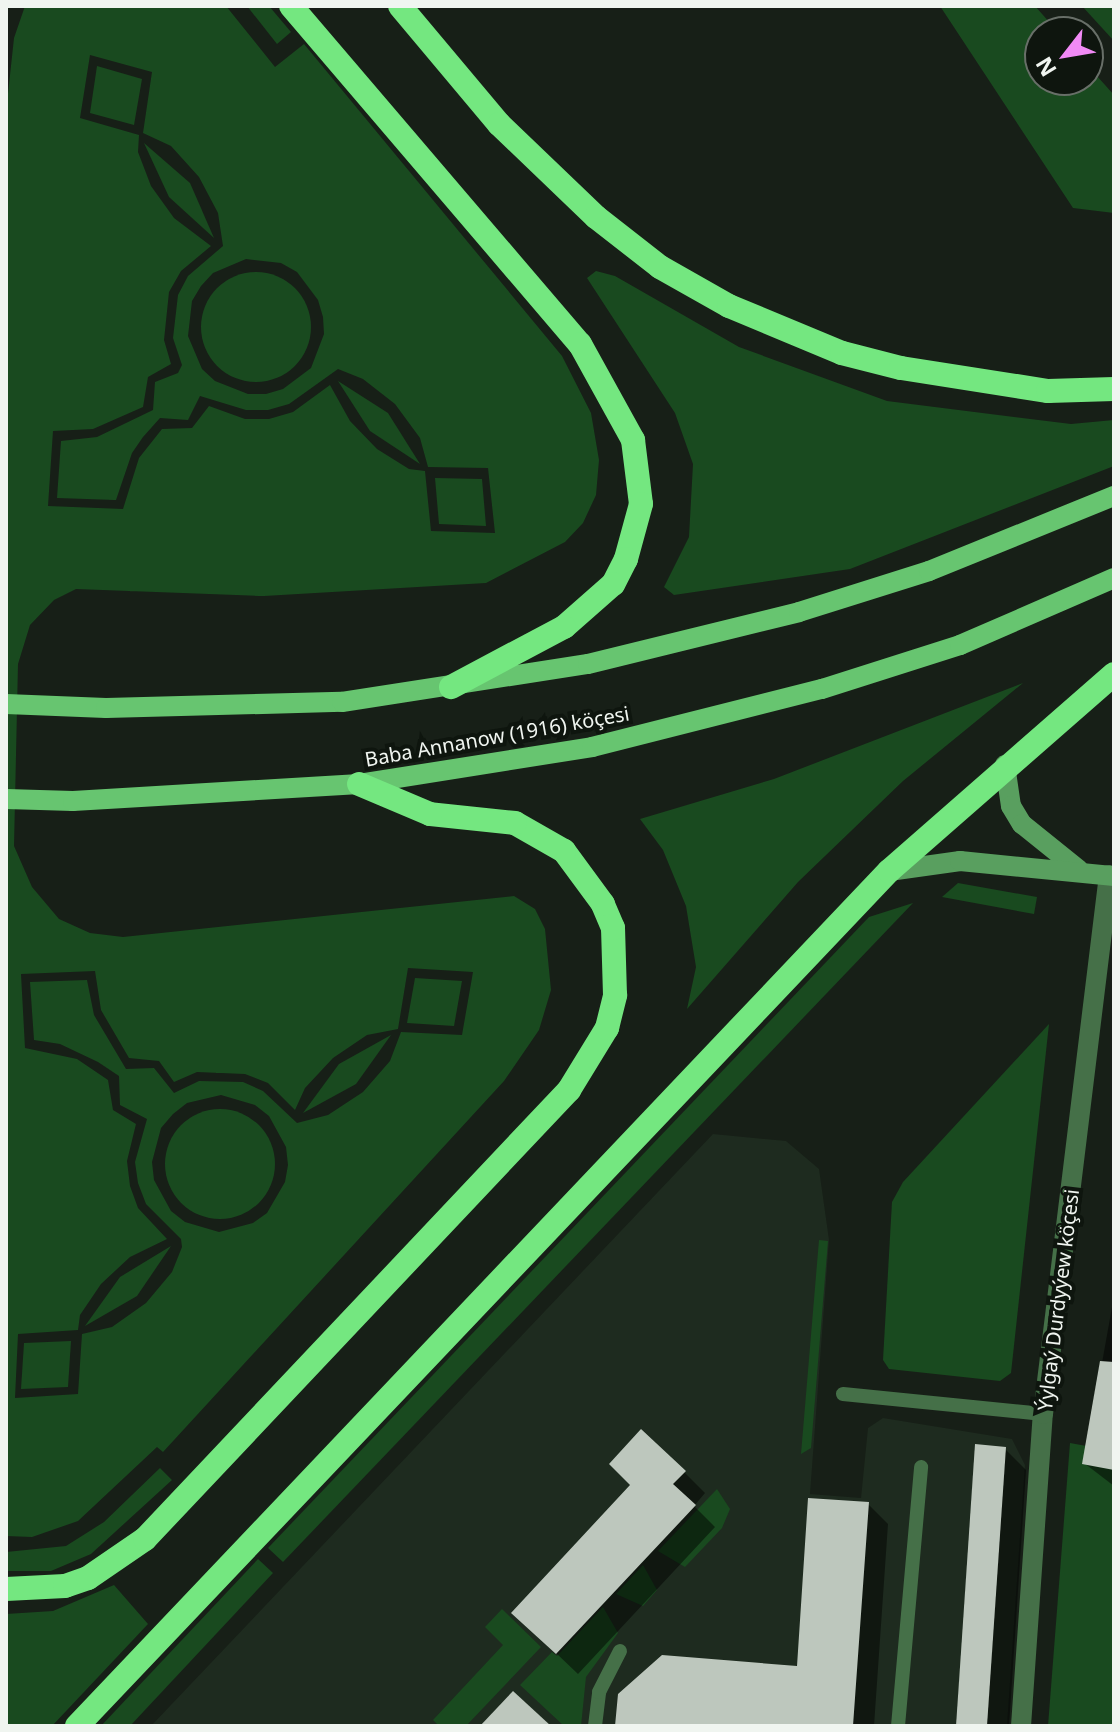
<!DOCTYPE html>
<html>
<head>
<meta charset="utf-8">
<style>
  body { margin:0 }
  #map { position:relative; width:1120px; height:1732px; overflow:hidden; background:#171f17; font-family:"Noto Sans",sans-serif }
  div>[style] { position:absolute }
  [style*='--x'] { left:calc(var(--x)*1px); top:calc(var(--y)*1px); width:calc(var(--w)*1px); rotate:calc(var(--a)*1deg) }
  .built>* { inset:0; background:#1e2b1f }
  .green>* { inset:0; background:#194a1f }
  .round { border-radius:50% }
  .shadow>* { inset:0; background:#0007 }
  .building>* { inset:0; background:#bdc7bd }
  .lane>* { height:14px; margin:-7px; padding:0 7px; transform-origin:7px; border-radius:7px; background:#457048 }
  .street>* { height:20px; margin:-10px; padding:0 10px; transform-origin:10px; border-radius:10px; background:#457048 }
  .secondary>* { height:20px; margin:-10px; padding:0 10px; transform-origin:10px; border-radius:10px; background:#599f5f }
  .primary>* { height:20px; margin:-10px; padding:0 10px; transform-origin:10px; border-radius:10px; background:#67c570 }
  .highway>* { height:24px; margin:-12px; padding:0 12px; transform-origin:12px; border-radius:12px; background:#74e780 }
  span { translate:-50% -50%; white-space:nowrap; text-align:center; line-height:1.15; -webkit-text-stroke:8px #0e150e; paint-order:stroke }
  .street-label { font-size:20px; color:#f0f5f0 }
  .frame { position:absolute; inset:0; border:8px solid #f0f5f0; pointer-events:none }
  .north { position:absolute; left:1024px; top:16px; width:80px; height:80px; box-sizing:border-box; background:#0e150e; border:2px solid #686f68; border-radius:50%; rotate:239deg; font-size:22px; font-weight:700; line-height:32px; text-align:center; color:#f0f5f0 }
  .north::after { content:''; display:block; margin:auto; width:28px; height:36px; background:#f18af5; clip-path:polygon(50% 0,100% 100%,50% 72%,0 100%) }
</style>
</head>
<body>
<div id="map">
  <div class="built">
    <i style="clip-path:polygon(713px 1134px,786px 1141px,819px 1169px,829px 1240px,810px 1494px,861px 1498px,868px 1428px,883px 1418px,1012px 1439px,1025px 1465px,1007px 1726px,151px 1726px)"></i>
  </div>
  <div class="green">
    <i style="clip-path:polygon(evenodd,25px 6px,226px 6px,275px 67px,304px 44px,562px 356px,591px 413px,599px 460px,596px 495px,583px 523px,565px 542px,486px 583px,264px 596px,76px 589px,54px 600px,30px 625px,18px 664px,14px 846px,32px 887px,59px 919px,90px 933px,123px 937px,514px 896px,535px 909px,545px 929px,551px 990px,539px 1030px,504px 1081px,163px 1452px,157px 1447px,78px 1521px,32px 1537px,6px 1536px,6px 112px,14px 38px,25px 6px,90px 55px,152px 72px,143px 133px,171px 146px,199px 177px,218px 213px,223px 246px,188px 276px,178px 295px,173px 338px,182px 365px,178px 373px,155px 382px,153px 410px,97px 437px,61px 441px,57px 498px,116px 500px,132px 453px,143px 437px,160px 418px,188px 420px,200px 396px,246px 410px,268px 410px,289px 404px,338px 369px,363px 379px,395px 404px,420px 438px,428px 467px,488px 468px,495px 533px,431px 531px,425px 471px,409px 469px,377px 449px,350px 421px,330px 385px,293px 412px,269px 419px,245px 419px,209px 406px,192px 428px,162px 429px,139px 458px,123px 509px,48px 506px,53px 431px,93px 429px,143px 407px,148px 377px,171px 364px,164px 340px,169px 292px,181px 271px,211px 246px,174px 218px,151px 186px,138px 152px,139px 135px,80px 118px,90px 55px,25px 6px,246px 259px,281px 263px,297px 272px,318px 300px,323px 317px,324px 334px,311px 368px,283px 389px,266px 394px,248px 394px,215px 381px,202px 369px,188px 336px,192px 301px,201px 286px,213px 273px,246px 259px,25px 6px,408px 968px,473px 972px,462px 1035px,401px 1032px,390px 1061px,363px 1092px,328px 1115px,297px 1123px,263px 1091px,243px 1082px,199px 1081px,174px 1093px,154px 1068px,126px 1069px,94px 1015px,87px 980px,30px 982px,34px 1040px,60px 1044px,98px 1062px,119px 1076px,120px 1105px,147px 1119px,135px 1162px,138px 1183px,146px 1204px,181px 1239px,182px 1247px,172px 1272px,146px 1303px,112px 1327px,82px 1334px,78px 1394px,15px 1398px,18px 1334px,78px 1330px,80px 1315px,101px 1284px,130px 1257px,167px 1239px,138px 1208px,130px 1186px,127px 1161px,136px 1124px,113px 1110px,108px 1080px,77px 1059px,25px 1048px,21px 974px,95px 971px,101px 1010px,129px 1058px,159px 1061px,174px 1082px,197px 1072px,245px 1074px,268px 1083px,295px 1110px,305px 1088px,333px 1058px,367px 1035px,398px 1029px,408px 968px,25px 6px,221px 1095px,255px 1105px,269px 1116px,286px 1147px,288px 1165px,285px 1182px,267px 1213px,253px 1223px,219px 1232px,185px 1222px,171px 1211px,154px 1180px,152px 1162px,161px 1128px,173px 1114px,187px 1103px,221px 1095px)"></i>
    <i style="clip-path:polygon(247px 6px,269px 6px,291px 32px,277px 44px)"></i>
    <i style="clip-path:polygon(940px 6px,1035px 6px,1058px 32px,1040px 32px,1040px 80px,1088px 80px,1088px 66px,1114px 95px,1114px 213px,1073px 208px)"></i>
    <i style="clip-path:polygon(1082px 6px,1114px 6px,1114px 41px)"></i>
    <i style="clip-path:polygon(97px 66px,142px 79px,134px 125px,90px 113px)"></i>
    <i style="clip-path:polygon(144px 143px,190px 183px,214px 238px,169px 197px)"></i>
    <i style="clip-path:polygon(596px 271px,615px 276px,739px 347px,887px 401px,1071px 424px,1114px 420px,1114px 466px,850px 569px,674px 595px,664px 587px,689px 537px,693px 464px,675px 413px,587px 278px)"></i>
    <i class="round" style="left:201px;top:272px;width:110px;height:110px"></i>
    <i style="clip-path:polygon(338px 381px,388px 413px,420px 464px,370px 431px)"></i>
    <i style="clip-path:polygon(435px 478px,482px 479px,486px 526px,439px 524px)"></i>
    <i style="clip-path:polygon(1023px 683px,903px 781px,798px 882px,687px 1009px,696px 967px,686px 906px,663px 850px,640px 819px,774px 779px)"></i>
    <i style="clip-path:polygon(958px 883px,1037px 897px,1034px 914px,942px 897px)"></i>
    <i style="clip-path:polygon(913px 903px,283px 1562px,268px 1548px,869px 917px)"></i>
    <i style="clip-path:polygon(415px 978px,462px 981px,454px 1026px,407px 1023px)"></i>
    <i style="clip-path:polygon(1049px 1024px,1011px 1373px,1000px 1381px,889px 1369px,883px 1360px,892px 1202px,903px 1182px)"></i>
    <i style="clip-path:polygon(391px 1035px,356px 1084px,303px 1113px,339px 1064px)"></i>
    <i class="round" style="left:165px;top:1109px;width:110px;height:110px"></i>
    <i style="clip-path:polygon(819px 1240px,828px 1241px,811px 1448px,801px 1454px)"></i>
    <i style="clip-path:polygon(171px 1246px,137px 1296px,85px 1326px,120px 1277px)"></i>
    <i style="clip-path:polygon(71px 1341px,68px 1387px,21px 1389px,24px 1343px)"></i>
    <i style="clip-path:polygon(1070px 1443px,1114px 1451px,1114px 1726px,1048px 1726px)"></i>
    <i style="clip-path:polygon(160px 1468px,172px 1480px,91px 1554px,51px 1571px,6px 1571px,6px 1552px,66px 1546px,104px 1522px)"></i>
    <i style="clip-path:polygon(717px 1489px,730px 1509px,722px 1528px,685px 1567px,658px 1551px)"></i>
    <i style="clip-path:polygon(258px 1559px,273px 1573px,130px 1726px,101px 1726px)"></i>
    <i style="clip-path:polygon(643px 1565px,657px 1590px,643px 1606px,616px 1594px)"></i>
    <i style="clip-path:polygon(114px 1585px,148px 1624px,52px 1726px,6px 1726px,6px 1614px,53px 1611px)"></i>
    <i style="clip-path:polygon(603px 1607px,618px 1633px,586px 1677px,581px 1726px,564px 1726px,520px 1685px,552px 1652px,557px 1656px)"></i>
    <i style="clip-path:polygon(502px 1609px,541px 1647px,466px 1726px,439px 1726px,433px 1720px,503px 1645px,485px 1627px)"></i>
  </div>
  <div class="shadow">
    <i style="clip-path:polygon(1114px 1296px,1114px 1486px,1084px 1463px)"></i>
    <i style="clip-path:polygon(1005px 1449px,1026px 1470px,1009px 1726px,958px 1726px)"></i>
    <i style="clip-path:polygon(684px 1472px,705px 1493px,694px 1506px,715px 1527px,578px 1674px,514px 1613px)"></i>
    <i style="clip-path:polygon(868px 1504px,888px 1524px,874px 1726px,617px 1726px,799px 1668px)"></i>
  </div>
  <div class="building">
    <i style="clip-path:polygon(1100px 1361px,1114px 1362px,1114px 1470px,1082px 1464px)"></i>
    <i style="clip-path:polygon(641px 1429px,686px 1471px,673px 1484px,696px 1505px,556px 1654px,511px 1613px,630px 1485px,609px 1464px)"></i>
    <i style="clip-path:polygon(975px 1444px,1006px 1447px,987px 1726px,956px 1726px)"></i>
    <i style="clip-path:polygon(808px 1498px,869px 1502px,853px 1726px,615px 1726px,618px 1694px,662px 1655px,797px 1666px)"></i>
    <i style="clip-path:polygon(513px 1691px,551px 1726px,480px 1726px)"></i>
  </div>
  <div class="lane">
    <i style="--x:843;--y:1394;--w:201;--a:5.7"></i>
    <i style="--x:595;--y:1726;--w:34;--a:-83"></i>
    <i style="--x:599;--y:1692;--w:46;--a:-62.9"></i>
    <i style="--x:898;--y:1726;--w:260;--a:-84.9"></i>
  </div>
  <div class="street">
    <i style="--x:1021;--y:1726;--w:313;--a:-86"></i>
    <i style="--x:1043;--y:1414;--w:543;--a:-83.02"></i>
  </div>
  <div class="secondary">
    <i style="--x:1005;--y:765;--w:41;--a:81.7"></i>
    <i style="--x:1011;--y:806;--w:21;--a:59"></i>
    <i style="--x:1022;--y:824;--w:73;--a:38.9"></i>
    <i style="--x:889;--y:871;--w:72;--a:-8"></i>
    <i style="--x:960;--y:861;--w:155;--a:5.6"></i>
  </div>
  <div class="primary">
    <i style="--x:6;--y:704;--w:100;--a:2.3"></i>
    <i style="--x:106;--y:708;--w:236;--a:-1.5"></i>
    <i style="--x:342;--y:702;--w:249;--a:-8.8"></i>
    <i style="--x:588;--y:664;--w:217;--a:-13.8"></i>
    <i style="--x:799;--y:612;--w:136;--a:-17.5"></i>
    <i style="--x:929;--y:571;--w:200;--a:-22.1"></i>
    <i style="--x:6;--y:799;--w:67;--a:1.7"></i>
    <i style="--x:73;--y:801;--w:287;--a:-3.4"></i>
    <i style="--x:359;--y:784;--w:236;--a:-9"></i>
    <i style="--x:592;--y:747;--w:237;--a:-14.2"></i>
    <i style="--x:822;--y:689;--w:145;--a:-17.7"></i>
    <i style="--x:960;--y:645;--w:168;--a:-23.5"></i>
  </div>
  <div class="highway">
    <i style="--x:291;--y:6;--w:445;--a:49.5"></i>
    <i style="--x:580;--y:344;--w:110;--a:61.1"></i>
    <i style="--x:633;--y:440;--w:64;--a:82.9"></i>
    <i style="--x:641;--y:504;--w:57;--a:105.3"></i>
    <i style="--x:626;--y:559;--w:28;--a:117"></i>
    <i style="--x:613;--y:584;--w:65;--a:138.7"></i>
    <i style="--x:564;--y:627;--w:128;--a:152"></i>
    <i style="--x:400;--y:6;--w:154;--a:50"></i>
    <i style="--x:499;--y:124;--w:134;--a:43.8"></i>
    <i style="--x:596;--y:217;--w:81;--a:38"></i>
    <i style="--x:660;--y:267;--w:79;--a:29.5"></i>
    <i style="--x:729;--y:306;--w:122;--a:22.6"></i>
    <i style="--x:842;--y:353;--w:61;--a:14.3"></i>
    <i style="--x:901;--y:368;--w:149;--a:8.9"></i>
    <i style="--x:1048;--y:391;--w:66;--a:-1.7"></i>
    <i style="--x:6;--y:1589;--w:59;--a:-2.9"></i>
    <i style="--x:65;--y:1586;--w:24;--a:-19"></i>
    <i style="--x:88;--y:1578;--w:69;--a:-34.4"></i>
    <i style="--x:145;--y:1539;--w:618;--a:-46.64"></i>
    <i style="--x:569;--y:1090;--w:73;--a:-58.5"></i>
    <i style="--x:607;--y:1028;--w:34;--a:-76"></i>
    <i style="--x:615;--y:995;--w:67;--a:-91.7"></i>
    <i style="--x:613;--y:928;--w:26;--a:-113"></i>
    <i style="--x:603;--y:904;--w:66;--a:-126.3"></i>
    <i style="--x:564;--y:851;--w:56;--a:-150.3"></i>
    <i style="--x:515;--y:823;--w:85;--a:-174"></i>
    <i style="--x:430;--y:814;--w:77;--a:-157.1"></i>
    <i style="--x:77;--y:1726;--w:1179;--a:-46.48"></i>
    <i style="--x:889;--y:871;--w:299;--a:-41.2"></i>
  </div>
  <div class="street-label">
    <span style="left:497px;top:736px;rotate:-10deg">Baba Annanow (1916) köçesi</span>
    <span style="left:1058px;top:1300px;rotate:-83deg">Ýylgaý Durdyýew köçesi</span>
  </div>
  <div class="frame"></div>
  <div class="north">N</div>
</div>
</body>
</html>
